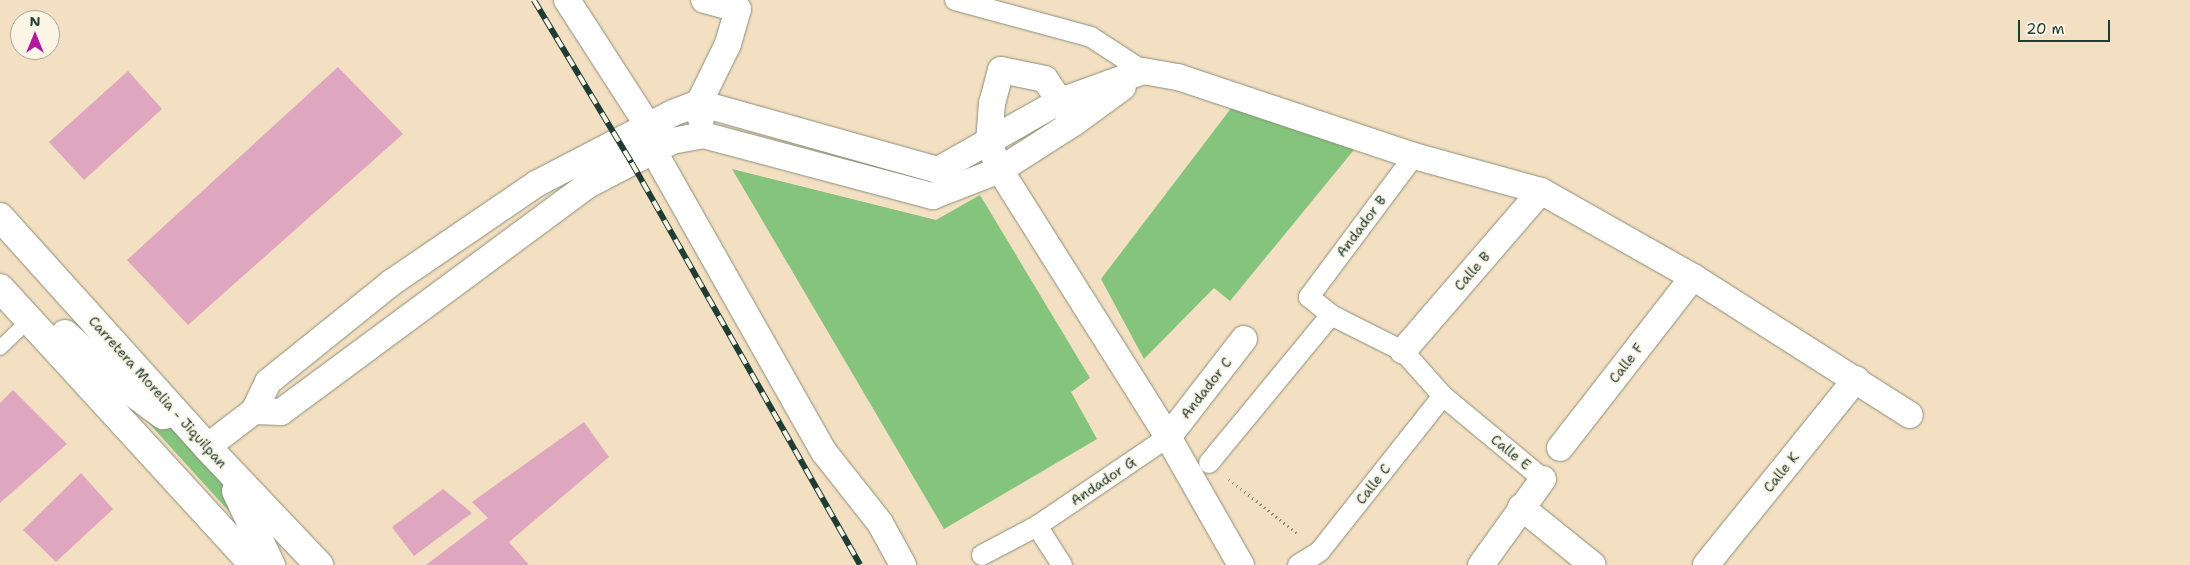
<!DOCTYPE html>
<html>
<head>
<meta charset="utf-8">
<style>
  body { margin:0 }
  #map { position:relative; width:2190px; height:565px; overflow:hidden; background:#f3dfc1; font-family:"Shantell Sans",sans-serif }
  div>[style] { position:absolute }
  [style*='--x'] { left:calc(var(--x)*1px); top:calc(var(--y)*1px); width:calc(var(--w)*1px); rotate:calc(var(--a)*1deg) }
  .green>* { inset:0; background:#84c47c }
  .building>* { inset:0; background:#dfa6bf }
  .path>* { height:3px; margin-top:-1.5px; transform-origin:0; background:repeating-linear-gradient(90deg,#898e7a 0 1px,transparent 0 5px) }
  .roads { filter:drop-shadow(0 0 1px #898e7a) drop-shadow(0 0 1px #898e7a) }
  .service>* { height:14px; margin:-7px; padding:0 7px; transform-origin:7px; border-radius:7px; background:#fff }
  .pedestrian>* { height:20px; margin:-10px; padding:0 10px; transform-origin:10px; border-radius:10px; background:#fff }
  .minor>* { height:26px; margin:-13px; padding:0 13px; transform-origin:13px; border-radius:13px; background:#fff }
  .primary>* { height:28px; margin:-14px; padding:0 14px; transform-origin:14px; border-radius:14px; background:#fff }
  .rail>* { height:5.5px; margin-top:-2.75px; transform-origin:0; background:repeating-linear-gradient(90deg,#fcf5e5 0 11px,#1f3d34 0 22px); box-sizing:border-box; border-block:1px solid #1f3d34 }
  span { translate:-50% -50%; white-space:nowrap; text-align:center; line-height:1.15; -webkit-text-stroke:4px #fcf5e5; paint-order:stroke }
  .street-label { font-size:14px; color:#1f3d34 }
  .north { position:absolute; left:10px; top:10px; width:50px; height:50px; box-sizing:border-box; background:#fcf5e5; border:1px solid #a4ab9e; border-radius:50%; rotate:0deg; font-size:14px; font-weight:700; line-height:20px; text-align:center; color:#1f3d34 }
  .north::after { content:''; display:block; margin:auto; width:18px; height:22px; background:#b5179e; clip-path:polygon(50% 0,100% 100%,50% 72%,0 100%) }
  .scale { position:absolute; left:2018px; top:20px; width:92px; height:22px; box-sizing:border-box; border:2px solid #1f3d34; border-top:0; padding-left:6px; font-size:15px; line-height:18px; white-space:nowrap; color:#1f3d34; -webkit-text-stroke:4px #fcf5e5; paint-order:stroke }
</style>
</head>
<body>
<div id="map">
  <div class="green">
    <i style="clip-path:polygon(1232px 107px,1362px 140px,1230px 301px,1214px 288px,1144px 359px,1101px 279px)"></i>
    <i style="clip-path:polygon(732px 169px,936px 220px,980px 195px,1090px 378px,1071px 392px,1097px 439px,944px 529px)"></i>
    <i style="clip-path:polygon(127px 399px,168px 418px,224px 480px,245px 529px)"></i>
  </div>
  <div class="building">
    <i style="clip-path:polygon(338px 67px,403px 134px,188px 325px,127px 260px)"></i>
    <i style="clip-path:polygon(128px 71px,162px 109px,84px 180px,49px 142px)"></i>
    <i style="clip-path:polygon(13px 390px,67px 444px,0 503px,0 403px)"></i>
    <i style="clip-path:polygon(584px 422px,609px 457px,509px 542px,529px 565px,426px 565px,488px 518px,472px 502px)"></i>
    <i style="clip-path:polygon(81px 473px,113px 509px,56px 562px,23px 530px)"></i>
    <i style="clip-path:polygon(443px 489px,472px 513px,414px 556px,392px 527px)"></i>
  </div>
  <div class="path">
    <i style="--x:1229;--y:479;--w:88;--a:38.6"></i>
  </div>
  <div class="roads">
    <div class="service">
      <i style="--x:0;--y:348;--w:40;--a:-44"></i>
    </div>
    <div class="pedestrian">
      <i style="--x:955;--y:0;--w:141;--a:15.2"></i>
      <i style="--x:1091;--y:37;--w:62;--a:33.2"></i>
      <i style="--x:1414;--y:156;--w:176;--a:126.7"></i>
      <i style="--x:1309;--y:297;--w:28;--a:39"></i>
      <i style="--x:1331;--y:315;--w:80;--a:26.6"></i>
      <i style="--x:1403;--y:351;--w:60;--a:48.4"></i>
      <i style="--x:1443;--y:396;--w:130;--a:39.7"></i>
      <i style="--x:1209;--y:463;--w:192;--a:-50.5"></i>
      <i style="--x:1037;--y:526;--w:46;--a:57.3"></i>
      <i style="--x:982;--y:555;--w:62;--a:-27.8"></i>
      <i style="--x:1037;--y:526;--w:158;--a:-34.2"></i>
      <i style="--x:1298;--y:565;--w:26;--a:-32"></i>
      <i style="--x:1320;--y:551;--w:198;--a:-51.6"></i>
    </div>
    <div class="minor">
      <i style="--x:567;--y:0;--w:148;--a:57.2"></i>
      <i style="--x:1069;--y:115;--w:43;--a:-123.7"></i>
      <i style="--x:1045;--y:79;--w:45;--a:-168.4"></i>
      <i style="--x:1001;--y:70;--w:34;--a:105"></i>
      <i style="--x:992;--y:103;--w:40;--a:94.3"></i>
      <i style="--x:989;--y:143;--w:29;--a:68"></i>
      <i style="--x:1000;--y:170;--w:315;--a:57.8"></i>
      <i style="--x:1168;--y:437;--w:147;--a:60.3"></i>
      <i style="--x:701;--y:119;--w:16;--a:-97"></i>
      <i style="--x:699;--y:103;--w:66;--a:-63.8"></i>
      <i style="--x:728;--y:44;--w:36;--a:-74"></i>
      <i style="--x:738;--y:9;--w:35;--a:-165"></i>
      <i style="--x:653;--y:150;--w:347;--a:60.5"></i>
      <i style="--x:824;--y:452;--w:90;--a:51.7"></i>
      <i style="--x:880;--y:523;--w:48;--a:61.3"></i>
      <i style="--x:1403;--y:351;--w:211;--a:-49.2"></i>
      <i style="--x:254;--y:411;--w:27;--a:2"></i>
      <i style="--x:281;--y:412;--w:382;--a:-36.5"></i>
      <i style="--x:588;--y:185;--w:95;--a:-27.6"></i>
      <i style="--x:672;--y:141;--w:32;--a:-11"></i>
      <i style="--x:703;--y:135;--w:238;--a:14.9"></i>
      <i style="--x:933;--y:196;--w:72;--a:-21.2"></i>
      <i style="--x:1000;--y:170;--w:89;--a:-32.6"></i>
      <i style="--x:1075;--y:122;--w:59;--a:-36.1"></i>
      <i style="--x:1168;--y:437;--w:124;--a:-52.2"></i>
      <i style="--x:207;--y:447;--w:59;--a:-37.5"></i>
      <i style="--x:254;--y:411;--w:32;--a:-64"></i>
      <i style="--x:268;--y:382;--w:158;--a:-38.8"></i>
      <i style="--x:391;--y:283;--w:176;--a:-34.3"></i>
      <i style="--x:536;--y:184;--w:154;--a:-27.4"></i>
      <i style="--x:673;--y:113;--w:28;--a:-21"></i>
      <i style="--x:699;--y:103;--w:248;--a:15.7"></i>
      <i style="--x:938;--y:170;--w:138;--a:-29.5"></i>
      <i style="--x:1058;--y:102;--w:90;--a:-20"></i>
      <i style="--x:1143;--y:71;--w:36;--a:10"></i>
      <i style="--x:1178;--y:77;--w:249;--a:18.5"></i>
      <i style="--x:1414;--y:156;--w:132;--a:15.4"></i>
      <i style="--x:1541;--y:191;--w:175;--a:29.5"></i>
      <i style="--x:1693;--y:277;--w:257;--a:32.5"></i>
      <i style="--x:1560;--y:448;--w:217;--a:-52.1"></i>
      <i style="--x:1521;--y:507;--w:92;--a:38.9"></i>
      <i style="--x:1481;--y:565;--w:106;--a:-54.2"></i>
      <i style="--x:1706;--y:565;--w:239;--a:-51.1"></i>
    </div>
    <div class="primary">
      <i style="--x:0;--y:217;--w:309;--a:48"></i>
      <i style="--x:207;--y:447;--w:163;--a:46.5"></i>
      <i style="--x:0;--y:288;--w:376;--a:47.5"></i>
      <i style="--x:65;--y:334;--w:69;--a:42"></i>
      <i style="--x:116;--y:380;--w:59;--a:36.7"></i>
      <i style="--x:236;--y:491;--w:82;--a:64.7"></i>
    </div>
  </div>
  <div class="rail">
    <i style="--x:534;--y:0;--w:190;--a:59"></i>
    <i style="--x:632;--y:163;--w:462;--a:60.4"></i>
  </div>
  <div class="street-label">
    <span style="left:1361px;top:226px;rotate:-53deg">Andador B</span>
    <span style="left:1472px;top:271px;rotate:-49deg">Calle B</span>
    <span style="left:1626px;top:363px;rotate:-52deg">Calle F</span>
    <span style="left:1206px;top:388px;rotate:-52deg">Andador C</span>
    <span style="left:158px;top:392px;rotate:48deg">Carretera Morelia - Jiquilpan</span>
    <span style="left:1511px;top:452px;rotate:39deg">Calle E</span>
    <span style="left:1781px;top:472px;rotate:-51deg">Calle K</span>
    <span style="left:1103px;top:481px;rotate:-34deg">Andador G</span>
    <span style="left:1373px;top:484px;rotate:-52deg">Calle C</span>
  </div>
  <div class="north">N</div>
  <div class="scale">20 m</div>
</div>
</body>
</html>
